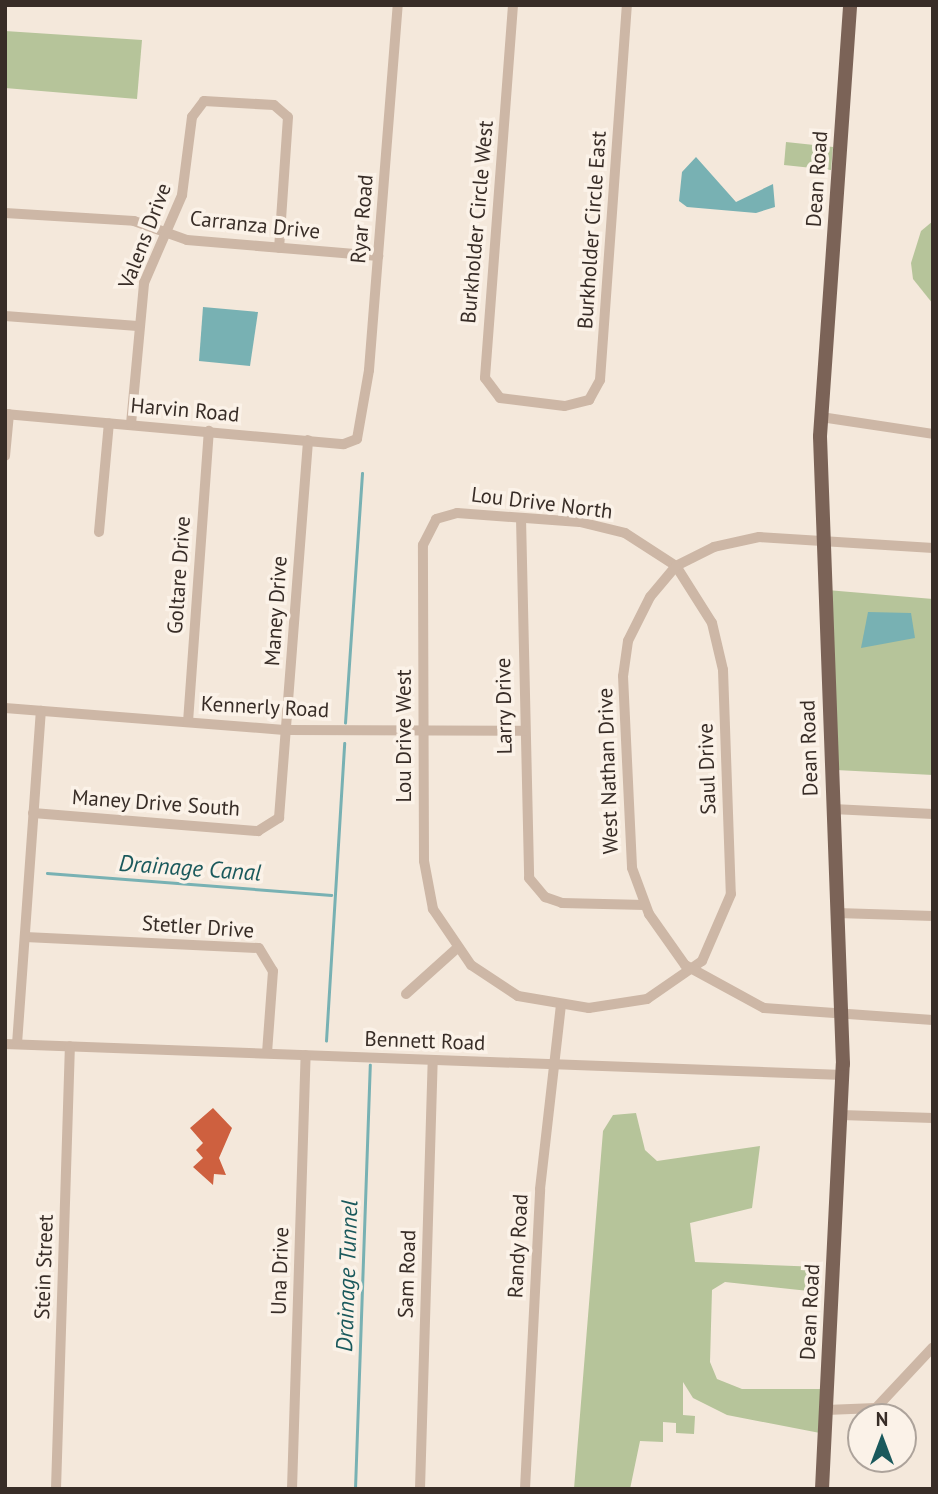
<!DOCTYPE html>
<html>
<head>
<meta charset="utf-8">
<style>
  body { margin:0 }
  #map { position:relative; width:938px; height:1494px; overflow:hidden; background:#f4e8db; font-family:"PT Sans",sans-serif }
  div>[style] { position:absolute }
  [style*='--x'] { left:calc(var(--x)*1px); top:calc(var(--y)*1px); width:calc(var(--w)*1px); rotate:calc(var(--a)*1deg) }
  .green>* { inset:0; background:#b6c49a }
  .water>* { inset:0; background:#78b1b3 }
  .stream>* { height:2.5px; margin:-1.25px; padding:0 1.25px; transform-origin:1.25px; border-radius:1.25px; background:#78b1b3 }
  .building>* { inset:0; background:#ce603f }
  .minor>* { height:10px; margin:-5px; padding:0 5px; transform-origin:5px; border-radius:5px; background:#cdb7a6 }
  .major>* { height:14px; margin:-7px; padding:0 7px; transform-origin:7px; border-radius:7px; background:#7b6357 }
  span { translate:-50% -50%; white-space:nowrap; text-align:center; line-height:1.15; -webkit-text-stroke:7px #fbf2e8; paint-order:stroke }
  .street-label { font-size:21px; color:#382d27 }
  .water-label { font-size:23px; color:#1a595c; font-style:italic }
  .frame { position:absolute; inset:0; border:7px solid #382d27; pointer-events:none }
  .north { position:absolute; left:847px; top:1403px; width:70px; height:70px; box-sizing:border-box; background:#fbf2e8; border:2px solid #ada39b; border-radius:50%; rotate:0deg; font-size:19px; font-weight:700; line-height:28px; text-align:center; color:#382d27 }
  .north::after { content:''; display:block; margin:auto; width:24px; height:32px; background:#1a595c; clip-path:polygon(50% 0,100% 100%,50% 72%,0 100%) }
</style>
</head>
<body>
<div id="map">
  <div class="green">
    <i style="clip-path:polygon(5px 31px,142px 40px,137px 99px,5px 88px)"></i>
    <i style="clip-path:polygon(786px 142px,833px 147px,831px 170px,784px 165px)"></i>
    <i style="clip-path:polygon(933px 221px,933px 304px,913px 279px,911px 263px,921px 231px)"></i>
    <i style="clip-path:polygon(827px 590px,933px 599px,933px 775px,836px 770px)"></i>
    <i style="clip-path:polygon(636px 1113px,645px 1150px,657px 1161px,760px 1146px,752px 1208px,690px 1223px,695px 1262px,820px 1267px,818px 1292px,725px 1282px,712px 1290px,710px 1362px,717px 1379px,742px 1389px,824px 1389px,820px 1433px,727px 1415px,693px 1398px,683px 1382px,683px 1415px,695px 1416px,694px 1434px,676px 1433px,676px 1423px,663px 1422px,663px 1442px,640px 1441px,630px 1489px,574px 1489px,603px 1131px,613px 1115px)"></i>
  </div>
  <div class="water">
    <i style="clip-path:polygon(696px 157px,736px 202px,773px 184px,775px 207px,756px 213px,687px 207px,679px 201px,682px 172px)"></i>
    <i style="clip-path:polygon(203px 307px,258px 312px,250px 366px,199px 361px)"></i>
    <i style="clip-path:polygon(868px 612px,911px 613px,915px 638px,861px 648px)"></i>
  </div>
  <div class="stream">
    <i style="--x:345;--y:723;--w:250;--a:-86.1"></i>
    <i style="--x:47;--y:873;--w:285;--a:4.4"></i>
    <i style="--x:326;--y:1041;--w:298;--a:-86.5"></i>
    <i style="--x:355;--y:1489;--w:424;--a:-88"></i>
  </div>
  <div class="building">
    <i style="clip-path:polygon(213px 1108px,232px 1128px,219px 1158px,226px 1175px,214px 1174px,213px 1185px,193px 1167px,203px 1158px,196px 1150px,203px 1143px,190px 1128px)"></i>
  </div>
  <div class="minor">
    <i style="--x:513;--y:5;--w:374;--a:94.3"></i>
    <i style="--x:485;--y:378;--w:25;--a:53"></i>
    <i style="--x:500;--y:398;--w:65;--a:7"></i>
    <i style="--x:565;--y:406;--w:25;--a:-14"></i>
    <i style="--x:589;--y:400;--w:23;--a:-61"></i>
    <i style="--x:600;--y:380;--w:376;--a:-85.9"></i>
    <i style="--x:5;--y:213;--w:129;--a:3.5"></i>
    <i style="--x:134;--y:221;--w:56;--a:19.7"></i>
    <i style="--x:187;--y:240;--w:192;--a:4.8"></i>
    <i style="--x:5;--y:316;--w:133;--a:4.3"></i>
    <i style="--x:5;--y:414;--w:340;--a:5.1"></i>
    <i style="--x:344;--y:444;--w:14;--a:-21"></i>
    <i style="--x:357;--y:439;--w:70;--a:-80.1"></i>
    <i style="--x:369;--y:370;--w:366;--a:-85.5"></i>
    <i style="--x:821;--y:417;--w:113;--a:8.6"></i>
    <i style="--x:131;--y:424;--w:142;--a:-84.7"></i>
    <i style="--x:144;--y:283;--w:96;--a:-66.6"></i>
    <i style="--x:182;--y:195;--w:79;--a:-82.7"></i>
    <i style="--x:192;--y:117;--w:20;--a:-53"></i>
    <i style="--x:204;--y:101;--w:70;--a:3.3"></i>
    <i style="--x:274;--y:105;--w:18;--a:41"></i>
    <i style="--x:288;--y:117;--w:131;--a:93.9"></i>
    <i style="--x:5;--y:456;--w:42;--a:-84.6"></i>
    <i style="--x:457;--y:513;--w:123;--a:4.2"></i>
    <i style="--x:580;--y:522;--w:46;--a:13.7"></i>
    <i style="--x:625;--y:533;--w:61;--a:32.9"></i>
    <i style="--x:676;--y:566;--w:67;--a:57.7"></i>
    <i style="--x:712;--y:623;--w:48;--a:76.8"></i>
    <i style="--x:723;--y:670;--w:224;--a:88"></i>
    <i style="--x:731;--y:894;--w:73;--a:113.4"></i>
    <i style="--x:702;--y:961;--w:67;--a:145.4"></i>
    <i style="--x:647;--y:999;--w:59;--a:171.2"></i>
    <i style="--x:589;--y:1008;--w:72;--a:-170.4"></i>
    <i style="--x:518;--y:996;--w:56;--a:-146.6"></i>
    <i style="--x:471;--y:965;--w:68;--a:-124.2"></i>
    <i style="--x:433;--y:909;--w:49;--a:-100.6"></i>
    <i style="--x:424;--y:861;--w:316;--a:-90.2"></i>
    <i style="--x:423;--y:545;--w:29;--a:-63"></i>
    <i style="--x:436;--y:519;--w:22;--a:-16"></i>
    <i style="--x:521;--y:518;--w:360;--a:88.7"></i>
    <i style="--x:529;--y:878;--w:25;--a:50"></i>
    <i style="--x:545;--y:897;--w:18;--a:19"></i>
    <i style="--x:562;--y:903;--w:83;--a:1.4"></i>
    <i style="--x:99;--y:532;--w:109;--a:-84.8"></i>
    <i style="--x:933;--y:548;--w:174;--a:-176.4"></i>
    <i style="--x:759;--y:537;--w:46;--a:167.5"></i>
    <i style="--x:714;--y:547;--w:42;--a:153.4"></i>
    <i style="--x:676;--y:566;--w:40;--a:130"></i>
    <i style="--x:650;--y:597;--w:49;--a:116.6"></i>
    <i style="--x:628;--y:641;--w:35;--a:98"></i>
    <i style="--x:623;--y:676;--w:192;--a:87.3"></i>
    <i style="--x:632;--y:868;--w:49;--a:69.7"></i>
    <i style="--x:649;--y:914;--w:62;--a:54.8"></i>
    <i style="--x:685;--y:965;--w:90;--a:28.6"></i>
    <i style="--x:764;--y:1008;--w:169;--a:4.1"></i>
    <i style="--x:5;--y:708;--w:283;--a:4.5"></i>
    <i style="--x:287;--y:730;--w:237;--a:0.2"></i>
    <i style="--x:188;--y:722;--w:292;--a:-85.9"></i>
    <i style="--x:833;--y:809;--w:100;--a:2.9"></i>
    <i style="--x:33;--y:813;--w:226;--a:4.6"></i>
    <i style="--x:258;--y:831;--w:25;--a:-32"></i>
    <i style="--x:279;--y:818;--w:379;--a:-85.6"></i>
    <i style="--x:837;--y:913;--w:96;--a:1.8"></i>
    <i style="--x:25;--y:937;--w:234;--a:2.7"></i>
    <i style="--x:259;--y:948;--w:27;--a:59"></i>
    <i style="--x:273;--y:971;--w:82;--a:94.2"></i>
    <i style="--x:406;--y:994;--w:67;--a:-42"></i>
    <i style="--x:5;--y:1044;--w:839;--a:2.12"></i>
    <i style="--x:17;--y:1044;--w:334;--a:-85.9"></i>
    <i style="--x:841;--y:1115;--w:92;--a:1.9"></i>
    <i style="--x:826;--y:1410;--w:50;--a:-2.3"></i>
    <i style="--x:876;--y:1408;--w:83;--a:-46.9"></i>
    <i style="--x:56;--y:1489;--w:443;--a:-88.2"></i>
    <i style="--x:292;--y:1489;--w:434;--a:-88.2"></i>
    <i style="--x:420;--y:1489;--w:429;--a:-88.3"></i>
    <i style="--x:525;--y:1489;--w:300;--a:-87.1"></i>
    <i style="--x:540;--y:1189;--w:184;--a:-83.5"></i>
  </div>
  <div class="major">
    <i style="--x:822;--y:1489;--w:426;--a:-87.2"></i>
    <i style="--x:843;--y:1064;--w:628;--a:-92.1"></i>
    <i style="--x:820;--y:436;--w:432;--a:-86"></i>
  </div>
  <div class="street-label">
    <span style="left:817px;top:179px;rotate:-86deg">Dean Road</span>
    <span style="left:362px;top:219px;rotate:-85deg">Ryar Road</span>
    <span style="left:477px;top:222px;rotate:-85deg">Burkholder Circle West</span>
    <span style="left:255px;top:225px;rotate:6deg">Carranza Drive</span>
    <span style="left:592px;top:230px;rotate:-86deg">Burkholder Circle East</span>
    <span style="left:145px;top:236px;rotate:-69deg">Valens Drive</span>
    <span style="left:185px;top:410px;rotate:5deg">Harvin Road</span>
    <span style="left:542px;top:503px;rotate:7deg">Lou Drive North</span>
    <span style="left:179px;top:575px;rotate:-86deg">Goltare Drive</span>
    <span style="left:276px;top:611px;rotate:-86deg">Maney Drive</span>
    <span style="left:504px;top:706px;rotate:-91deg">Larry Drive</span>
    <span style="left:265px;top:707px;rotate:3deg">Kennerly Road</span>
    <span style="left:404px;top:736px;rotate:-90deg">Lou Drive West</span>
    <span style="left:809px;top:748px;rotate:-92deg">Dean Road</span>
    <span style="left:707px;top:769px;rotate:-92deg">Saul Drive</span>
    <span style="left:608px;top:771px;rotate:-92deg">West Nathan Drive</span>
    <span style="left:156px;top:803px;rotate:4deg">Maney Drive South</span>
    <span style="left:198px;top:927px;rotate:4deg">Stetler Drive</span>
    <span style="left:425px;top:1041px;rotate:2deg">Bennett Road</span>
    <span style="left:518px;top:1246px;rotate:-87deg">Randy Road</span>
    <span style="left:44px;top:1267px;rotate:-88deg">Stein Street</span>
    <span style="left:280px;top:1271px;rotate:-88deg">Una Drive</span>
    <span style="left:407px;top:1274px;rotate:-88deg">Sam Road</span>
    <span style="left:810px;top:1312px;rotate:-87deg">Dean Road</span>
  </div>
  <div class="water-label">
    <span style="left:190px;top:868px;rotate:4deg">Drainage Canal</span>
    <span style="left:347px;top:1276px;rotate:-88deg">Drainage Tunnel</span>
  </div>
  <div class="frame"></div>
  <div class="north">N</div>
</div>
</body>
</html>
